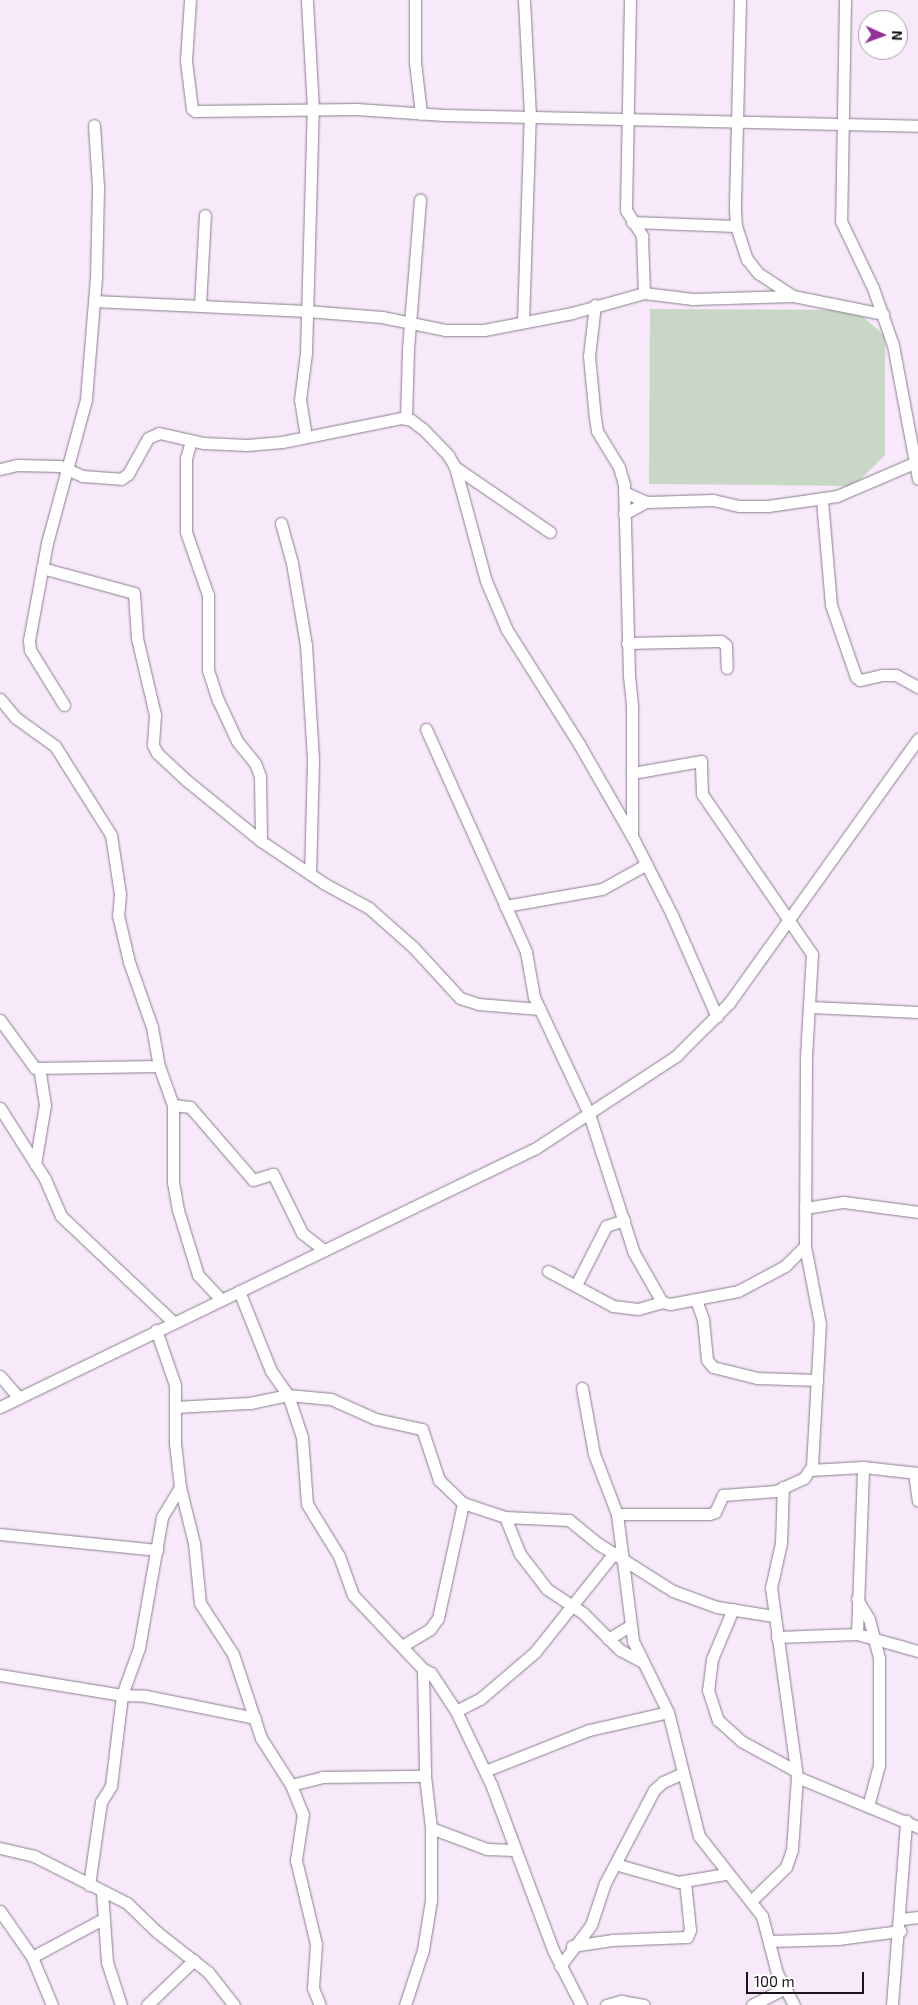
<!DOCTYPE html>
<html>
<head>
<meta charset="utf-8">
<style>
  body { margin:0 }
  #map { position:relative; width:918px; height:2005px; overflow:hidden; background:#f7e9fa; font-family:"Exo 2",sans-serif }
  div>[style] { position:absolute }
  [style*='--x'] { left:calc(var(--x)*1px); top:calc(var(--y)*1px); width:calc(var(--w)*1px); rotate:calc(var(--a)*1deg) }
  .green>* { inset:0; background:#c9d8c6 }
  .roads { filter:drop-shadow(0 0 1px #897d8d) drop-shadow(0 0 1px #897d8d) }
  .minor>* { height:11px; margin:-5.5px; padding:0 5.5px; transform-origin:5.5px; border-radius:5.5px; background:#fff }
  span { translate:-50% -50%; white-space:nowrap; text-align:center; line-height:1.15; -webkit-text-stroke:5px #fff; paint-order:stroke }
  .north { position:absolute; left:858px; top:10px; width:50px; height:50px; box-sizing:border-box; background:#fff; border:1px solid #a3a1a3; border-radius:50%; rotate:92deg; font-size:14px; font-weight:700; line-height:20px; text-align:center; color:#19141a }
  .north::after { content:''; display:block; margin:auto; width:18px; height:22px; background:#923098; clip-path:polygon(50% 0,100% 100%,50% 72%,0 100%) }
  .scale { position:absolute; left:746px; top:1972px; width:118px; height:22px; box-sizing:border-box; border:2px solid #19141a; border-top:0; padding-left:6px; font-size:15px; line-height:18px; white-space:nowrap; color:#19141a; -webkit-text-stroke:4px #fff; paint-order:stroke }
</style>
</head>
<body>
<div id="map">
  <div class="green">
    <i style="clip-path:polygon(650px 309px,855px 310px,885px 336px,885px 455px,854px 486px,649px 484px)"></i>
  </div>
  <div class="roads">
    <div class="minor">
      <i style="--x:190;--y:0;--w:61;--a:93.8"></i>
      <i style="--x:186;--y:61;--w:48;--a:82.9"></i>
      <i style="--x:192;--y:109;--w:4;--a:34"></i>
      <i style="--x:195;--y:111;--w:161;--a:-0.7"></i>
      <i style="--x:356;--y:109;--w:88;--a:3.9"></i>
      <i style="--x:444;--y:115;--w:474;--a:1.3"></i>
      <i style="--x:415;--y:0;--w:62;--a:90"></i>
      <i style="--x:415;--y:62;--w:52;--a:83.4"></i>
      <i style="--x:630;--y:0;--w:210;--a:91.1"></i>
      <i style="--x:626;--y:210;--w:31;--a:58"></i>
      <i style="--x:642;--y:236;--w:57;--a:88"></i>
      <i style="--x:740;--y:0;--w:209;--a:91.4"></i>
      <i style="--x:735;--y:209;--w:17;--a:87"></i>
      <i style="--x:736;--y:226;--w:35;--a:72"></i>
      <i style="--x:747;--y:259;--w:18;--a:52"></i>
      <i style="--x:758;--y:273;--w:42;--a:33.3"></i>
      <i style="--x:793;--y:296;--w:92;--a:11.3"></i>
      <i style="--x:845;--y:0;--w:221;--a:91"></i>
      <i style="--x:841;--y:221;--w:74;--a:64.5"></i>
      <i style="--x:873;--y:288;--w:60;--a:70.7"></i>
      <i style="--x:893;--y:345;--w:136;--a:79.4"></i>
      <i style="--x:632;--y:222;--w:104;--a:2.2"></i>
      <i style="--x:94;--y:301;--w:213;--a:2.7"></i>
      <i style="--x:307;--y:311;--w:75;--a:4.6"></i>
      <i style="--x:382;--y:317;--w:64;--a:11.7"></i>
      <i style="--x:445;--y:330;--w:39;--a:0"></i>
      <i style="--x:484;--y:330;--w:90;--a:-10.9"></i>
      <i style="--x:572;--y:313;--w:75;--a:-15.5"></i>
      <i style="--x:644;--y:293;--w:49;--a:7"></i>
      <i style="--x:693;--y:299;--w:100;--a:-1.7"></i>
      <i style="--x:595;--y:305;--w:51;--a:96.7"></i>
      <i style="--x:589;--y:356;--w:62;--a:84.5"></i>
      <i style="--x:595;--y:418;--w:13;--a:81"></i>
      <i style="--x:597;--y:431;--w:42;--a:58.6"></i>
      <i style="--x:619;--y:467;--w:18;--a:74"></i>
      <i style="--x:624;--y:484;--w:192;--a:88.5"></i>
      <i style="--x:629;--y:676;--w:31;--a:84"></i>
      <i style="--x:632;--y:707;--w:129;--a:90"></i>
      <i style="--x:200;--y:306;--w:91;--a:-86.9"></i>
      <i style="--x:523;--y:322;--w:207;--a:-88.1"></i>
      <i style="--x:530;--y:115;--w:115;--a:-93"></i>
      <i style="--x:406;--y:418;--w:69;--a:-88.3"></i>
      <i style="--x:408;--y:349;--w:150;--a:-85.4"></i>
      <i style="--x:306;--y:437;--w:37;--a:-99"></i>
      <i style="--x:300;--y:400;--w:47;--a:-82.7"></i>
      <i style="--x:306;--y:353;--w:244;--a:-88.4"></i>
      <i style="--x:313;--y:109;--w:109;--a:-93.2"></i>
      <i style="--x:191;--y:441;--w:18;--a:106"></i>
      <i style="--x:186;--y:458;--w:74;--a:90"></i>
      <i style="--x:186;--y:532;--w:67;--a:70.8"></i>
      <i style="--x:208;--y:595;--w:75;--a:90"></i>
      <i style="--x:208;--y:670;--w:32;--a:72"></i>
      <i style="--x:218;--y:700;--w:45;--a:65.1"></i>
      <i style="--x:237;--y:741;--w:28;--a:51"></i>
      <i style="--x:255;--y:763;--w:14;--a:69"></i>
      <i style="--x:260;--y:776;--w:65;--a:89.1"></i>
      <i style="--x:455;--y:467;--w:115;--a:34.4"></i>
      <i style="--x:0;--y:469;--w:17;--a:-13"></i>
      <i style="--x:17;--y:465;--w:43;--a:1.3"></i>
      <i style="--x:60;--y:466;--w:24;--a:24"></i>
      <i style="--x:82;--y:476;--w:39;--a:4"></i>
      <i style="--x:121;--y:479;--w:9;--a:-36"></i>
      <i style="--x:128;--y:474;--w:41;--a:-60.9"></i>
      <i style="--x:148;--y:438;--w:12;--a:-24"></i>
      <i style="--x:159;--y:433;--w:45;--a:12.8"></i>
      <i style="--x:203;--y:443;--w:44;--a:2.6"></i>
      <i style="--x:247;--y:445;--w:35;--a:-5"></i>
      <i style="--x:282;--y:442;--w:121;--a:-11.4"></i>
      <i style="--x:401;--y:418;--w:10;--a:11"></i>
      <i style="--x:411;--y:420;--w:15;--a:37"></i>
      <i style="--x:423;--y:429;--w:36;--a:46"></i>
      <i style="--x:448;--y:455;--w:14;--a:60"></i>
      <i style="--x:455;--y:467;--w:118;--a:74.8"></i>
      <i style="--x:486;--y:581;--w:53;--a:66.8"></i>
      <i style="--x:507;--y:630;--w:135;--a:57.7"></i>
      <i style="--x:579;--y:744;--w:106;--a:60.1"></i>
      <i style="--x:632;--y:836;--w:89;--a:63.1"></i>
      <i style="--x:672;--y:915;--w:111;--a:66.2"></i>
      <i style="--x:624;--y:492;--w:24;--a:24"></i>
      <i style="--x:646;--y:502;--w:67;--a:-1.7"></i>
      <i style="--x:713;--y:500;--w:27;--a:13"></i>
      <i style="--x:739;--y:506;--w:29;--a:0"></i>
      <i style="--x:768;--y:506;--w:70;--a:-8.2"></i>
      <i style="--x:837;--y:496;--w:84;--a:-23.2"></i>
      <i style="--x:822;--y:500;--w:105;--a:85.1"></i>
      <i style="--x:831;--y:605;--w:76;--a:70.9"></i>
      <i style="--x:856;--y:677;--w:5;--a:37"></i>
      <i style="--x:860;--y:680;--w:22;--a:-13"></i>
      <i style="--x:881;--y:675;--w:15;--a:0"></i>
      <i style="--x:896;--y:675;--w:25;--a:29"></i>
      <i style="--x:624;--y:514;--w:25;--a:-29"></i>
      <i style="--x:281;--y:523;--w:41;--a:74.6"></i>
      <i style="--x:292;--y:563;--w:83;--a:80.3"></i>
      <i style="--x:306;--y:645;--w:116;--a:86.5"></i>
      <i style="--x:313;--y:761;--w:113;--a:91.5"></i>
      <i style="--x:42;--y:568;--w:95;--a:15.2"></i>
      <i style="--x:134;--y:593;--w:45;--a:86.2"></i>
      <i style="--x:137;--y:638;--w:79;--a:76.8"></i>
      <i style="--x:155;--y:715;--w:30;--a:94"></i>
      <i style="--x:153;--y:745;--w:9;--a:63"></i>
      <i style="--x:157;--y:753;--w:40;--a:43"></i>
      <i style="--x:186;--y:780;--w:97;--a:39.1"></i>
      <i style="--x:261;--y:841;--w:77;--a:33.9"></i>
      <i style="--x:325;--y:884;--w:50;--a:28.6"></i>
      <i style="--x:369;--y:908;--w:59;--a:41.6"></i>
      <i style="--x:413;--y:947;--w:69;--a:47.3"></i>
      <i style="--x:460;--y:998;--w:19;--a:18"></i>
      <i style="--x:478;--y:1004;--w:62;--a:4.6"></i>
      <i style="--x:627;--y:643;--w:94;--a:-1.2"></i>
      <i style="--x:721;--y:641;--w:6;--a:39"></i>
      <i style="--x:726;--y:645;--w:23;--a:88"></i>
      <i style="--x:0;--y:699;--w:25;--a:50"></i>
      <i style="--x:16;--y:718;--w:48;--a:35.7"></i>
      <i style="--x:55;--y:746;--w:105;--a:57.8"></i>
      <i style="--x:111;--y:835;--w:60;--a:81.3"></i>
      <i style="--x:120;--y:894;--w:21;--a:95"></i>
      <i style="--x:118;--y:915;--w:48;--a:76.8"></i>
      <i style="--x:129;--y:962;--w:69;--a:70.5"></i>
      <i style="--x:152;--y:1027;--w:40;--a:80"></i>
      <i style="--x:159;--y:1066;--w:41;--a:70.3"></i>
      <i style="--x:173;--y:1105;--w:77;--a:90"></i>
      <i style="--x:173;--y:1182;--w:28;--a:80"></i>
      <i style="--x:178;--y:1210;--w:68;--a:72.9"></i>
      <i style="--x:198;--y:1275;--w:34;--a:47"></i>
      <i style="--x:64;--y:705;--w:65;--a:-121.7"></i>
      <i style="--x:30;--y:650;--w:10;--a:-96"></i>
      <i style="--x:29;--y:640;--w:99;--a:-79.5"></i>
      <i style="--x:47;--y:543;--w:149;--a:-74.8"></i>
      <i style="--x:86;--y:399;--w:121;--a:-85.3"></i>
      <i style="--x:96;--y:278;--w:91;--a:-88.7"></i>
      <i style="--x:98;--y:187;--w:62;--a:-93.7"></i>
      <i style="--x:426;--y:729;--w:244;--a:65.8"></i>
      <i style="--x:526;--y:952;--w:46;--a:79.9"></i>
      <i style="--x:534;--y:997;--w:129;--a:64.8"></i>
      <i style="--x:589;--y:1114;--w:146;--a:72.1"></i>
      <i style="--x:634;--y:1253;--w:56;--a:60.3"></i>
      <i style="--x:662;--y:1302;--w:8;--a:14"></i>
      <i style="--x:670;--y:1304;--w:69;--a:-10.8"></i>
      <i style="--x:738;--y:1291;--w:53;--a:-28"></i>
      <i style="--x:785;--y:1266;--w:28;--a:-45"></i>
      <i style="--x:505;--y:906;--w:98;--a:-9.9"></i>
      <i style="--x:602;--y:889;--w:51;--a:-29.1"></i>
      <i style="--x:811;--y:1007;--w:107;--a:2.7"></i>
      <i style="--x:0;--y:1020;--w:59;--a:53.9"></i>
      <i style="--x:35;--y:1068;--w:124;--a:-0.9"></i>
      <i style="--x:173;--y:1105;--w:17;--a:7"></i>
      <i style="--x:190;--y:1107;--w:96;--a:49.2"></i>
      <i style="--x:253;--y:1180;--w:21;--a:-17"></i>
      <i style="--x:273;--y:1174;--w:66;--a:63.8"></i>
      <i style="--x:302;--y:1233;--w:28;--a:38"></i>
      <i style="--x:0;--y:1108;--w:84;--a:57.6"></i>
      <i style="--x:45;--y:1179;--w:40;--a:66.6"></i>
      <i style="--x:61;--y:1216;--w:154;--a:43.4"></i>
      <i style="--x:35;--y:1164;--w:60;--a:-80.4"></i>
      <i style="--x:45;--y:1105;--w:36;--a:-99"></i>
      <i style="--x:805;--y:1208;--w:39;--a:-9"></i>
      <i style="--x:844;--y:1202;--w:75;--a:7.7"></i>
      <i style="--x:548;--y:1271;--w:74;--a:28.3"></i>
      <i style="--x:613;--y:1306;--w:25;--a:7"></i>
      <i style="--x:638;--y:1309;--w:25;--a:-16"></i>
      <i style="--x:576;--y:1285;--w:66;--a:-63"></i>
      <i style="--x:606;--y:1226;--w:19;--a:-18"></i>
      <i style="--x:239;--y:1291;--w:86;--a:68.2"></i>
      <i style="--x:271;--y:1371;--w:29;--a:55"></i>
      <i style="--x:288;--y:1395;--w:43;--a:5.3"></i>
      <i style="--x:331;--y:1399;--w:49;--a:24"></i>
      <i style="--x:376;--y:1419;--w:47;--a:12.3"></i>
      <i style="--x:422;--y:1429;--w:54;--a:71.6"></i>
      <i style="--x:439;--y:1480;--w:33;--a:44"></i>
      <i style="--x:463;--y:1503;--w:44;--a:18.4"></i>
      <i style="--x:505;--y:1517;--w:64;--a:2.7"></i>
      <i style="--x:569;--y:1520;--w:36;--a:39"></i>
      <i style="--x:597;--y:1543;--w:90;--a:32.3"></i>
      <i style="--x:673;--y:1591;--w:47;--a:20"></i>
      <i style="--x:717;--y:1607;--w:57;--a:9.1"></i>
      <i style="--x:696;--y:1300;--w:20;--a:70"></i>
      <i style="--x:703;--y:1319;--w:41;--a:84.4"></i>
      <i style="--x:707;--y:1360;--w:9;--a:49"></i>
      <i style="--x:713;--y:1367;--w:45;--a:14"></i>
      <i style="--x:757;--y:1378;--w:60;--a:1.9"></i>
      <i style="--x:156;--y:1330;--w:58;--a:70.9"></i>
      <i style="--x:175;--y:1385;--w:58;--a:90"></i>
      <i style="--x:175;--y:1443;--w:44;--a:83.5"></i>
      <i style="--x:180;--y:1487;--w:58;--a:76"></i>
      <i style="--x:194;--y:1543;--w:60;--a:84.3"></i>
      <i style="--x:200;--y:1603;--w:61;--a:57.1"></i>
      <i style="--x:233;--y:1654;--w:89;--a:71.6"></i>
      <i style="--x:261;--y:1738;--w:56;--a:57.4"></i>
      <i style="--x:291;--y:1785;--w:31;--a:68"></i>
      <i style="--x:303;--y:1814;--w:47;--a:98.7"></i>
      <i style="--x:296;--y:1860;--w:86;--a:76.6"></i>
      <i style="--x:316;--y:1944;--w:44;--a:93.9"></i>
      <i style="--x:313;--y:1988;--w:18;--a:68"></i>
      <i style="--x:0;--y:1376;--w:29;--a:49"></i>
      <i style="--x:582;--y:1388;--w:67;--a:79.7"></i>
      <i style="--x:594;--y:1454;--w:64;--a:69"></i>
      <i style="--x:617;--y:1514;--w:128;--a:82.8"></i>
      <i style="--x:633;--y:1641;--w:79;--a:63.8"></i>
      <i style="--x:668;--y:1712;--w:128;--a:76"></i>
      <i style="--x:699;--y:1836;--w:102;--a:51.8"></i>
      <i style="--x:762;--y:1916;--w:59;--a:75.3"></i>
      <i style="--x:777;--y:1973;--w:36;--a:62"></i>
      <i style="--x:0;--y:1407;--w:595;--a:-25.79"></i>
      <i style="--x:536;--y:1148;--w:168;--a:-33.3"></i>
      <i style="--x:676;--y:1056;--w:75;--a:-45"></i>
      <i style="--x:729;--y:1003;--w:325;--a:-54.4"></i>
      <i style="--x:175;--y:1407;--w:75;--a:-3.1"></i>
      <i style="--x:250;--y:1403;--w:39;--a:-12"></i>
      <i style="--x:288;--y:1395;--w:44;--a:71.6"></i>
      <i style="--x:302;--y:1437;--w:67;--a:85.7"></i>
      <i style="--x:307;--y:1504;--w:61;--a:58.4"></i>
      <i style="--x:339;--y:1556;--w:41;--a:70.3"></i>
      <i style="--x:353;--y:1595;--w:102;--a:46.6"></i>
      <i style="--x:423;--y:1669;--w:9;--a:27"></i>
      <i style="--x:431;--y:1673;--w:45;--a:56.7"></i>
      <i style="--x:456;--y:1711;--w:81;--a:64.4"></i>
      <i style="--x:491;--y:1784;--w:177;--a:69.5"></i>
      <i style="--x:553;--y:1950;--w:62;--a:63"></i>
      <i style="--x:810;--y:1470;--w:53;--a:-3.2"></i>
      <i style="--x:863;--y:1467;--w:55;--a:6.2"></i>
      <i style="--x:914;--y:1473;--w:28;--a:82"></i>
      <i style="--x:617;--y:1514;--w:92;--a:0"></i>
      <i style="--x:709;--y:1514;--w:6;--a:-18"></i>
      <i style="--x:715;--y:1512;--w:19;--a:-65"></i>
      <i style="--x:723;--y:1495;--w:53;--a:-4.3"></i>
      <i style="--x:776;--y:1491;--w:31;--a:-25"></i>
      <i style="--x:804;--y:1478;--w:14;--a:-56"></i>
      <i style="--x:812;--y:1466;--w:142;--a:-86.8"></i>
      <i style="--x:820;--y:1324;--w:79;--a:-100.9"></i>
      <i style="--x:805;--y:1246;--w:189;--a:-89.7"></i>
      <i style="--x:806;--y:1057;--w:103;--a:-86.7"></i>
      <i style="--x:812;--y:954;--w:194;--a:-124.5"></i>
      <i style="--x:702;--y:794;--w:33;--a:-92"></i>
      <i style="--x:701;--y:761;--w:70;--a:170.1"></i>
      <i style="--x:505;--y:1517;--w:40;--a:68"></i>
      <i style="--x:520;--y:1554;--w:44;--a:52.4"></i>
      <i style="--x:547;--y:1589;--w:43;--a:33.7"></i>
      <i style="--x:583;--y:1613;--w:52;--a:45"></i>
      <i style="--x:620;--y:1650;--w:26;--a:28"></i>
      <i style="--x:0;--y:1534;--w:158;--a:5.8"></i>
      <i style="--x:857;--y:1599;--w:23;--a:59"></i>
      <i style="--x:869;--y:1619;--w:40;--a:75.6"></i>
      <i style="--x:879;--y:1658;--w:107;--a:90"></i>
      <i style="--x:879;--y:1765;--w:42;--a:105"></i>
      <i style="--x:733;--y:1609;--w:54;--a:112.8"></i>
      <i style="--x:712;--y:1659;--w:31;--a:97"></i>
      <i style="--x:708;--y:1690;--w:32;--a:72"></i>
      <i style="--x:718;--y:1720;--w:31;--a:42"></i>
      <i style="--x:741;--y:1741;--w:63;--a:28.6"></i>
      <i style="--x:857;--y:1634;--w:167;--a:-87.9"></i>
      <i style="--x:777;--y:1637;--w:80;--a:-2.1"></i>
      <i style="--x:857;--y:1634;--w:63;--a:15.6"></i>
      <i style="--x:608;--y:1639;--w:26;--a:-31"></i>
      <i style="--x:402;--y:1646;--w:33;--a:-31"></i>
      <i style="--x:430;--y:1629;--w:14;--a:-54"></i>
      <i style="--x:438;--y:1618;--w:118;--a:-77.7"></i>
      <i style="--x:423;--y:1669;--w:107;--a:88.9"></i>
      <i style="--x:425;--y:1776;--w:52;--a:83.4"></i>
      <i style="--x:431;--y:1828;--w:60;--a:20.6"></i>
      <i style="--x:487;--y:1849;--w:26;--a:2"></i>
      <i style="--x:0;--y:1675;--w:124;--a:9.3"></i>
      <i style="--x:122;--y:1695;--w:24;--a:2"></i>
      <i style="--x:146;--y:1696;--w:111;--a:11.4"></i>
      <i style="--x:456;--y:1711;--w:27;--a:-27"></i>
      <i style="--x:480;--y:1699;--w:72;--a:-40.5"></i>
      <i style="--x:535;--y:1652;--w:127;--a:-51.4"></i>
      <i style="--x:485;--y:1771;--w:112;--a:-21.5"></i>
      <i style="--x:589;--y:1730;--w:81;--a:-12.8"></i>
      <i style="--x:797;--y:1777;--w:131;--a:22.5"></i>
      <i style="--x:291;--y:1785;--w:32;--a:-14"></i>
      <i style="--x:322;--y:1777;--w:103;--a:-0.6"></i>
      <i style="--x:0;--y:1848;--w:35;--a:13"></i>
      <i style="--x:34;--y:1856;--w:104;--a:26.8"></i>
      <i style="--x:127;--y:1903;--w:42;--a:44"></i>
      <i style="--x:157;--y:1932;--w:65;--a:38.1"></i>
      <i style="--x:208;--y:1972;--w:42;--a:51.8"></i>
      <i style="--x:615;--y:1864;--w:66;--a:15.9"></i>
      <i style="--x:678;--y:1882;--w:49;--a:-9.5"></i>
      <i style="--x:89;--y:1885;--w:84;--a:-81.8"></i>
      <i style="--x:101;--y:1802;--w:19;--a:-58"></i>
      <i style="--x:111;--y:1786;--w:92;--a:-83.1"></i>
      <i style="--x:122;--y:1695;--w:50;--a:-70.1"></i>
      <i style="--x:139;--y:1648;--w:133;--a:-80"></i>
      <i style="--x:162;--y:1517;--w:35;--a:-59"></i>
      <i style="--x:102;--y:1892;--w:70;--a:85.9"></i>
      <i style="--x:107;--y:1962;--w:45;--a:72"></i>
      <i style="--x:752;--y:1900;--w:47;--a:-44.1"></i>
      <i style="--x:786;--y:1867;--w:18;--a:-71"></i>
      <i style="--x:792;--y:1850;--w:73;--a:-86.1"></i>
      <i style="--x:797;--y:1777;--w:191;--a:-97.8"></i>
      <i style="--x:771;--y:1588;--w:46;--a:-77.5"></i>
      <i style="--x:781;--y:1543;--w:56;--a:-88"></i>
      <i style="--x:0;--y:1911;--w:56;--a:55.2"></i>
      <i style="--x:32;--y:1957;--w:52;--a:67.4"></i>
      <i style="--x:901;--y:1919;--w:17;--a:-7"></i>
      <i style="--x:770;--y:1941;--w:68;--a:-1.7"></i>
      <i style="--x:838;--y:1939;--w:63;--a:-7.4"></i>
      <i style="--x:572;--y:1946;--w:40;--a:-8.5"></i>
      <i style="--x:612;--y:1940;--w:75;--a:-2.3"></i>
      <i style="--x:687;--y:1937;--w:8;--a:-67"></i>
      <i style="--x:690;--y:1930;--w:48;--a:-95.9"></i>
      <i style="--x:32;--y:1957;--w:81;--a:-28.2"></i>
      <i style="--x:560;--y:1966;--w:51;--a:-52.9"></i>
      <i style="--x:591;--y:1925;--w:44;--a:-71.6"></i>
      <i style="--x:605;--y:1883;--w:105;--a:-62.2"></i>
      <i style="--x:654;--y:1790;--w:12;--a:-42"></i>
      <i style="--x:663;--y:1782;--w:22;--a:-24"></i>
      <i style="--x:147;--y:2005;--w:65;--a:-43.8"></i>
      <i style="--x:405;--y:2005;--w:58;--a:-71.9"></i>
      <i style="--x:423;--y:1950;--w:51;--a:-80.9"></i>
      <i style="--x:431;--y:1900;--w:72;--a:-90"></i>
      <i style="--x:606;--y:2005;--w:16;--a:-15"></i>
      <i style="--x:621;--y:2001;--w:23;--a:10"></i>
      <i style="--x:752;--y:2005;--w:36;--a:-27"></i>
      <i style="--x:892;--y:2005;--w:185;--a:-85.6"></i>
    </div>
  </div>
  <div class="north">N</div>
  <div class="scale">100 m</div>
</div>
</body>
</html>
